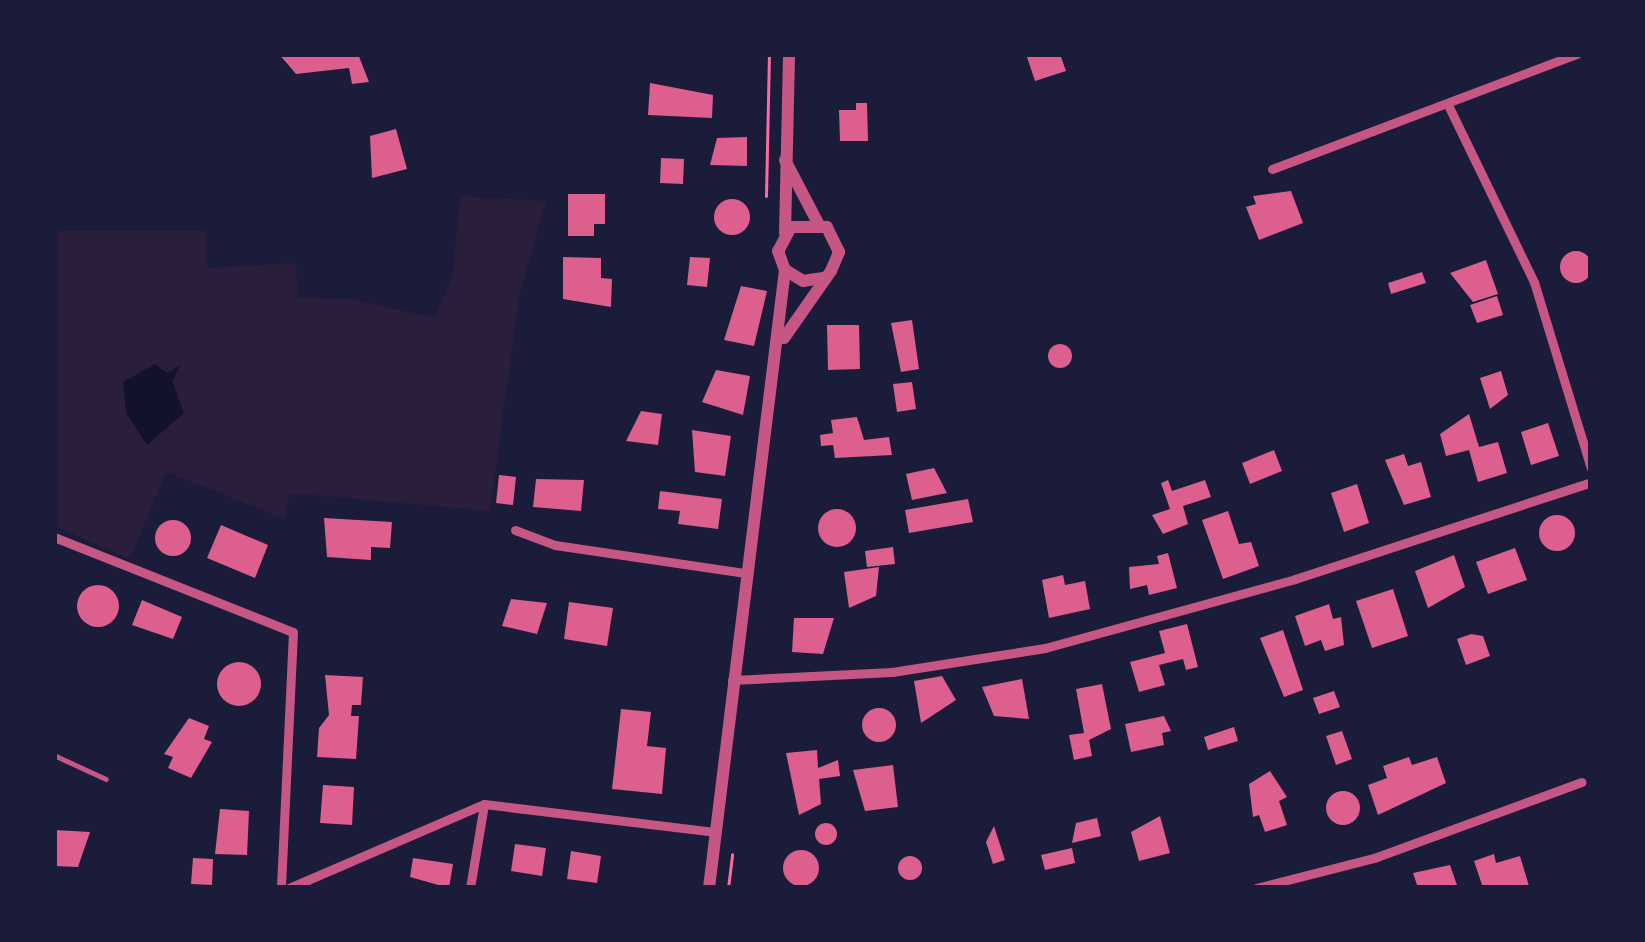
<!DOCTYPE html>
<html>
<head>
<meta charset="utf-8">
<style>
  body { margin:0 }
  #map { position:relative; width:1645px; height:942px; overflow:hidden; background:#1b1b3a; font-family:"Archivo Narrow",sans-serif }
  div>[style] { position:absolute }
  [style*='--x'] { left:calc(var(--x)*1px); top:calc(var(--y)*1px); width:calc(var(--w)*1px); rotate:calc(var(--a)*1deg) }
  .green>* { inset:0; background:#2a1e3b }
  .water>* { inset:0; background:#12122b }
  .building>* { inset:0; background:#dd5f8e }
  .round { border-radius:50% }
  .path>* { height:3px; margin:-1.5px; padding:0 1.5px; transform-origin:1.5px; border-radius:1.5px; background:#ff6b9d }
  .service>* { height:4.5px; margin:-2.25px; padding:0 2.25px; transform-origin:2.25px; border-radius:2.25px; background:#c65784 }
  .minor>* { height:9px; margin:-4.5px; padding:0 4.5px; transform-origin:4.5px; border-radius:4.5px; background:#c65784 }
  .tertiary>* { height:12px; margin:-6px; padding:0 6px; transform-origin:6px; border-radius:6px; background:#c65784 }
  span { translate:-50% -50%; white-space:nowrap; text-align:center; line-height:1.15; -webkit-text-stroke:10px #1b1b3a; paint-order:stroke }
  .frame { position:absolute; inset:0; border:57px solid #1b1b3a; pointer-events:none }
</style>
</head>
<body>
<div id="map">
  <div class="green">
    <i style="clip-path:polygon(460px 196px,546px 201px,519px 297px,490px 511px,289px 493px,286px 519px,166px 472px,130px 559px,54px 525px,54px 231px,206px 231px,207px 268px,296px 263px,298px 298px,353px 299px,435px 318px,453px 273px)"></i>
  </div>
  <div class="water">
    <i style="clip-path:polygon(155px 364px,167px 373px,181px 365px,172px 381px,184px 413px,147px 445px,126px 413px,123px 382px)"></i>
  </div>
  <div class="building">
    <i style="clip-path:polygon(279px 54px,358px 54px,369px 82px,352px 84px,349px 68px,296px 74px)"></i>
    <i style="clip-path:polygon(1026px 54px,1060px 54px,1066px 71px,1035px 81px)"></i>
    <i style="clip-path:polygon(650px 83px,713px 95px,712px 118px,648px 115px)"></i>
    <i style="clip-path:polygon(856px 103px,867px 103px,868px 141px,840px 141px,839px 110px,856px 110px)"></i>
    <i style="clip-path:polygon(396px 129px,407px 169px,372px 178px,370px 136px)"></i>
    <i style="clip-path:polygon(747px 137px,747px 166px,710px 165px,717px 138px)"></i>
    <i style="clip-path:polygon(661px 158px,684px 159px,683px 184px,660px 183px)"></i>
    <i style="clip-path:polygon(1291px 191px,1303px 223px,1259px 240px,1246px 207px,1256px 204px,1253px 196px)"></i>
    <i style="clip-path:polygon(568px 194px,605px 194px,605px 224px,594px 224px,594px 236px,568px 236px)"></i>
    <i class="round" style="left:714px;top:199px;width:36px;height:36px"></i>
    <i class="round" style="left:1560px;top:251px;width:32px;height:32px"></i>
    <i style="clip-path:polygon(563px 257px,601px 258px,601px 278px,612px 279px,611px 307px,563px 299px)"></i>
    <i style="clip-path:polygon(690px 257px,710px 258px,707px 287px,687px 285px)"></i>
    <i style="clip-path:polygon(1486px 260px,1498px 294px,1473px 302px,1450px 273px)"></i>
    <i style="clip-path:polygon(1422px 272px,1426px 283px,1391px 294px,1388px 283px)"></i>
    <i style="clip-path:polygon(741px 286px,767px 291px,754px 346px,724px 340px)"></i>
    <i style="clip-path:polygon(1497px 296px,1503px 315px,1477px 323px,1470px 305px)"></i>
    <i style="clip-path:polygon(912px 320px,919px 369px,901px 372px,891px 323px)"></i>
    <i style="clip-path:polygon(827px 325px,859px 325px,860px 369px,828px 370px)"></i>
    <i class="round" style="left:1048px;top:344px;width:24px;height:24px"></i>
    <i style="clip-path:polygon(716px 370px,750px 376px,743px 415px,702px 402px)"></i>
    <i style="clip-path:polygon(1501px 371px,1508px 395px,1490px 409px,1480px 378px)"></i>
    <i style="clip-path:polygon(912px 382px,916px 409px,897px 412px,893px 384px)"></i>
    <i style="clip-path:polygon(641px 411px,662px 414px,658px 445px,626px 441px)"></i>
    <i style="clip-path:polygon(1469px 414px,1479px 447px,1498px 442px,1507px 473px,1478px 482px,1469px 450px,1446px 456px,1440px 434px)"></i>
    <i style="clip-path:polygon(857px 417px,864px 440px,889px 437px,892px 455px,835px 458px,833px 445px,821px 446px,820px 435px,833px 433px,831px 420px)"></i>
    <i style="clip-path:polygon(1548px 423px,1559px 456px,1531px 465px,1521px 432px)"></i>
    <i style="clip-path:polygon(692px 430px,731px 436px,725px 476px,695px 472px)"></i>
    <i style="clip-path:polygon(1274px 450px,1282px 471px,1250px 484px,1242px 463px)"></i>
    <i style="clip-path:polygon(1404px 454px,1408px 466px,1421px 462px,1431px 497px,1404px 505px,1385px 460px)"></i>
    <i style="clip-path:polygon(934px 468px,947px 493px,912px 500px,906px 474px)"></i>
    <i style="clip-path:polygon(499px 475px,516px 477px,513px 505px,496px 503px)"></i>
    <i style="clip-path:polygon(536px 479px,584px 480px,581px 511px,533px 507px)"></i>
    <i style="clip-path:polygon(1168px 480px,1172px 491px,1205px 480px,1211px 497px,1183px 506px,1188px 524px,1163px 534px,1152px 515px,1170px 509px,1161px 483px)"></i>
    <i style="clip-path:polygon(1357px 484px,1369px 523px,1344px 532px,1331px 493px)"></i>
    <i style="clip-path:polygon(660px 491px,722px 499px,718px 529px,678px 524px,680px 511px,658px 509px)"></i>
    <i style="clip-path:polygon(968px 499px,973px 522px,909px 533px,905px 510px)"></i>
    <i class="round" style="left:818px;top:509px;width:38px;height:38px"></i>
    <i style="clip-path:polygon(1228px 511px,1239px 544px,1251px 542px,1259px 566px,1223px 579px,1202px 520px)"></i>
    <i class="round" style="left:1539px;top:515px;width:36px;height:36px"></i>
    <i style="clip-path:polygon(324px 518px,392px 522px,390px 548px,371px 547px,371px 560px,327px 557px)"></i>
    <i class="round" style="left:155px;top:520px;width:36px;height:36px"></i>
    <i style="clip-path:polygon(221px 525px,268px 545px,255px 578px,207px 558px)"></i>
    <i style="clip-path:polygon(893px 547px,895px 564px,867px 567px,865px 551px)"></i>
    <i style="clip-path:polygon(1515px 548px,1527px 580px,1488px 594px,1476px 562px)"></i>
    <i style="clip-path:polygon(1168px 553px,1177px 588px,1149px 595px,1147px 585px,1130px 589px,1129px 567px,1159px 564px,1157px 556px)"></i>
    <i style="clip-path:polygon(1454px 555px,1465px 587px,1428px 608px,1415px 571px)"></i>
    <i style="clip-path:polygon(879px 567px,876px 596px,849px 608px,844px 572px)"></i>
    <i style="clip-path:polygon(1063px 575px,1065px 585px,1085px 581px,1090px 609px,1049px 618px,1042px 580px)"></i>
    <i class="round" style="left:77px;top:585px;width:42px;height:42px"></i>
    <i style="clip-path:polygon(1393px 589px,1408px 636px,1372px 648px,1356px 601px)"></i>
    <i style="clip-path:polygon(511px 599px,547px 603px,537px 634px,502px 626px)"></i>
    <i style="clip-path:polygon(142px 600px,182px 617px,173px 639px,132px 625px)"></i>
    <i style="clip-path:polygon(569px 602px,613px 608px,607px 646px,564px 639px)"></i>
    <i style="clip-path:polygon(1329px 604px,1333px 619px,1341px 617px,1344px 645px,1325px 651px,1321px 640px,1305px 646px,1295px 616px)"></i>
    <i style="clip-path:polygon(794px 618px,834px 618px,823px 654px,792px 652px)"></i>
    <i style="clip-path:polygon(1187px 624px,1198px 667px,1186px 670px,1183px 659px,1159px 665px,1165px 685px,1139px 692px,1130px 662px,1165px 653px,1159px 631px)"></i>
    <i style="clip-path:polygon(1283px 630px,1303px 690px,1284px 697px,1260px 638px)"></i>
    <i style="clip-path:polygon(1471px 634px,1483px 636px,1490px 656px,1466px 665px,1457px 639px)"></i>
    <i class="round" style="left:217px;top:662px;width:44px;height:44px"></i>
    <i style="clip-path:polygon(325px 675px,363px 677px,361px 705px,352px 705px,351px 716px,359px 716px,356px 759px,317px 757px,319px 728px,329px 715px)"></i>
    <i style="clip-path:polygon(942px 676px,956px 700px,921px 723px,914px 681px)"></i>
    <i style="clip-path:polygon(1022px 679px,1029px 719px,994px 716px,982px 687px)"></i>
    <i style="clip-path:polygon(1102px 684px,1111px 729px,1089px 740px,1092px 756px,1074px 760px,1069px 735px,1084px 733px,1076px 689px)"></i>
    <i style="clip-path:polygon(1334px 691px,1340px 707px,1319px 714px,1313px 698px)"></i>
    <i class="round" style="left:862px;top:708px;width:34px;height:34px"></i>
    <i style="clip-path:polygon(621px 709px,651px 712px,647px 746px,666px 748px,662px 794px,612px 789px)"></i>
    <i style="clip-path:polygon(1164px 716px,1171px 731px,1162px 733px,1164px 745px,1131px 752px,1125px 724px)"></i>
    <i style="clip-path:polygon(189px 718px,209px 726px,204px 739px,212px 742px,191px 778px,168px 768px,173px 757px,164px 754px)"></i>
    <i style="clip-path:polygon(1234px 727px,1238px 741px,1208px 750px,1204px 737px)"></i>
    <i style="clip-path:polygon(1342px 731px,1352px 759px,1336px 765px,1326px 736px)"></i>
    <i style="clip-path:polygon(817px 750px,818px 768px,838px 760px,840px 776px,819px 779px,821px 804px,799px 815px,786px 753px)"></i>
    <i style="clip-path:polygon(1409px 757px,1412px 765px,1437px 757px,1446px 783px,1378px 815px,1368px 785px,1387px 778px,1383px 766px)"></i>
    <i style="clip-path:polygon(893px 765px,898px 807px,865px 811px,853px 770px)"></i>
    <i style="clip-path:polygon(1270px 771px,1287px 797px,1279px 801px,1287px 825px,1265px 832px,1259px 815px,1253px 817px,1249px 784px)"></i>
    <i style="clip-path:polygon(323px 785px,354px 787px,352px 825px,320px 823px)"></i>
    <i class="round" style="left:1326px;top:791px;width:34px;height:34px"></i>
    <i style="clip-path:polygon(220px 809px,249px 811px,247px 855px,215px 854px)"></i>
    <i style="clip-path:polygon(1160px 816px,1170px 853px,1139px 861px,1131px 832px)"></i>
    <i style="clip-path:polygon(1097px 818px,1101px 836px,1072px 843px,1076px 823px)"></i>
    <i class="round" style="left:815px;top:823px;width:22px;height:22px"></i>
    <i style="clip-path:polygon(994px 826px,1005px 860px,993px 864px,986px 842px)"></i>
    <i style="clip-path:polygon(54px 830px,90px 832px,78px 867px,54px 866px)"></i>
    <i style="clip-path:polygon(515px 844px,546px 848px,542px 876px,511px 871px)"></i>
    <i style="clip-path:polygon(1072px 848px,1075px 863px,1045px 870px,1041px 855px)"></i>
    <i class="round" style="left:783px;top:850px;width:36px;height:36px"></i>
    <i style="clip-path:polygon(571px 851px,601px 856px,597px 883px,567px 879px)"></i>
    <i style="clip-path:polygon(1494px 854px,1496px 863px,1520px 856px,1529px 886px,1483px 888px,1474px 861px)"></i>
    <i class="round" style="left:898px;top:856px;width:24px;height:24px"></i>
    <i style="clip-path:polygon(193px 858px,213px 859px,212px 885px,191px 884px)"></i>
    <i style="clip-path:polygon(413px 858px,453px 864px,449px 888px,410px 877px)"></i>
    <i style="clip-path:polygon(1450px 865px,1458px 888px,1418px 888px,1413px 873px)"></i>
  </div>
  <div class="path">
    <i style="--x:766;--y:196;--w:142;--a:-88.8"></i>
    <i style="--x:728;--y:888;--w:34;--a:-83"></i>
  </div>
  <div class="service">
    <i style="--x:54;--y:755;--w:57;--a:24.8"></i>
  </div>
  <div class="minor">
    <i style="--x:1449;--y:107;--w:195;--a:64.1"></i>
    <i style="--x:1534;--y:282;--w:195;--a:73"></i>
    <i style="--x:1272;--y:169;--w:326;--a:-20.7"></i>
    <i style="--x:515;--y:530;--w:43;--a:20.6"></i>
    <i style="--x:555;--y:545;--w:191;--a:8.4"></i>
    <i style="--x:54;--y:537;--w:257;--a:21.7"></i>
    <i style="--x:293;--y:632;--w:256;--a:92.7"></i>
    <i style="--x:732;--y:680;--w:160;--a:-2.9"></i>
    <i style="--x:892;--y:672;--w:155;--a:-8.9"></i>
    <i style="--x:1045;--y:648;--w:259;--a:-15.4"></i>
    <i style="--x:1295;--y:579;--w:311;--a:-18.1"></i>
    <i style="--x:289;--y:888;--w:212;--a:-23.3"></i>
    <i style="--x:484;--y:804;--w:234;--a:6.9"></i>
    <i style="--x:470;--y:888;--w:85;--a:-80.5"></i>
    <i style="--x:1256;--y:888;--w:122;--a:-14.3"></i>
    <i style="--x:1374;--y:858;--w:221;--a:-20.1"></i>
  </div>
  <div class="tertiary">
    <i style="--x:785;--y:160;--w:71;--a:62.4"></i>
    <i style="--x:785;--y:233;--w:179;--a:-88.7"></i>
    <i style="--x:784;--y:338;--w:82;--a:-55"></i>
    <i style="--x:831;--y:271;--w:21;--a:-67"></i>
    <i style="--x:839;--y:252;--w:28;--a:-116"></i>
    <i style="--x:827;--y:227;--w:36;--a:180"></i>
    <i style="--x:791;--y:227;--w:27;--a:118"></i>
    <i style="--x:778;--y:251;--w:20;--a:70"></i>
    <i style="--x:785;--y:270;--w:21;--a:31"></i>
    <i style="--x:803;--y:281;--w:20;--a:-9"></i>
    <i style="--x:709;--y:888;--w:623;--a:-82.99"></i>
  </div>
  <div class="frame"></div>
</div>
</body>
</html>
